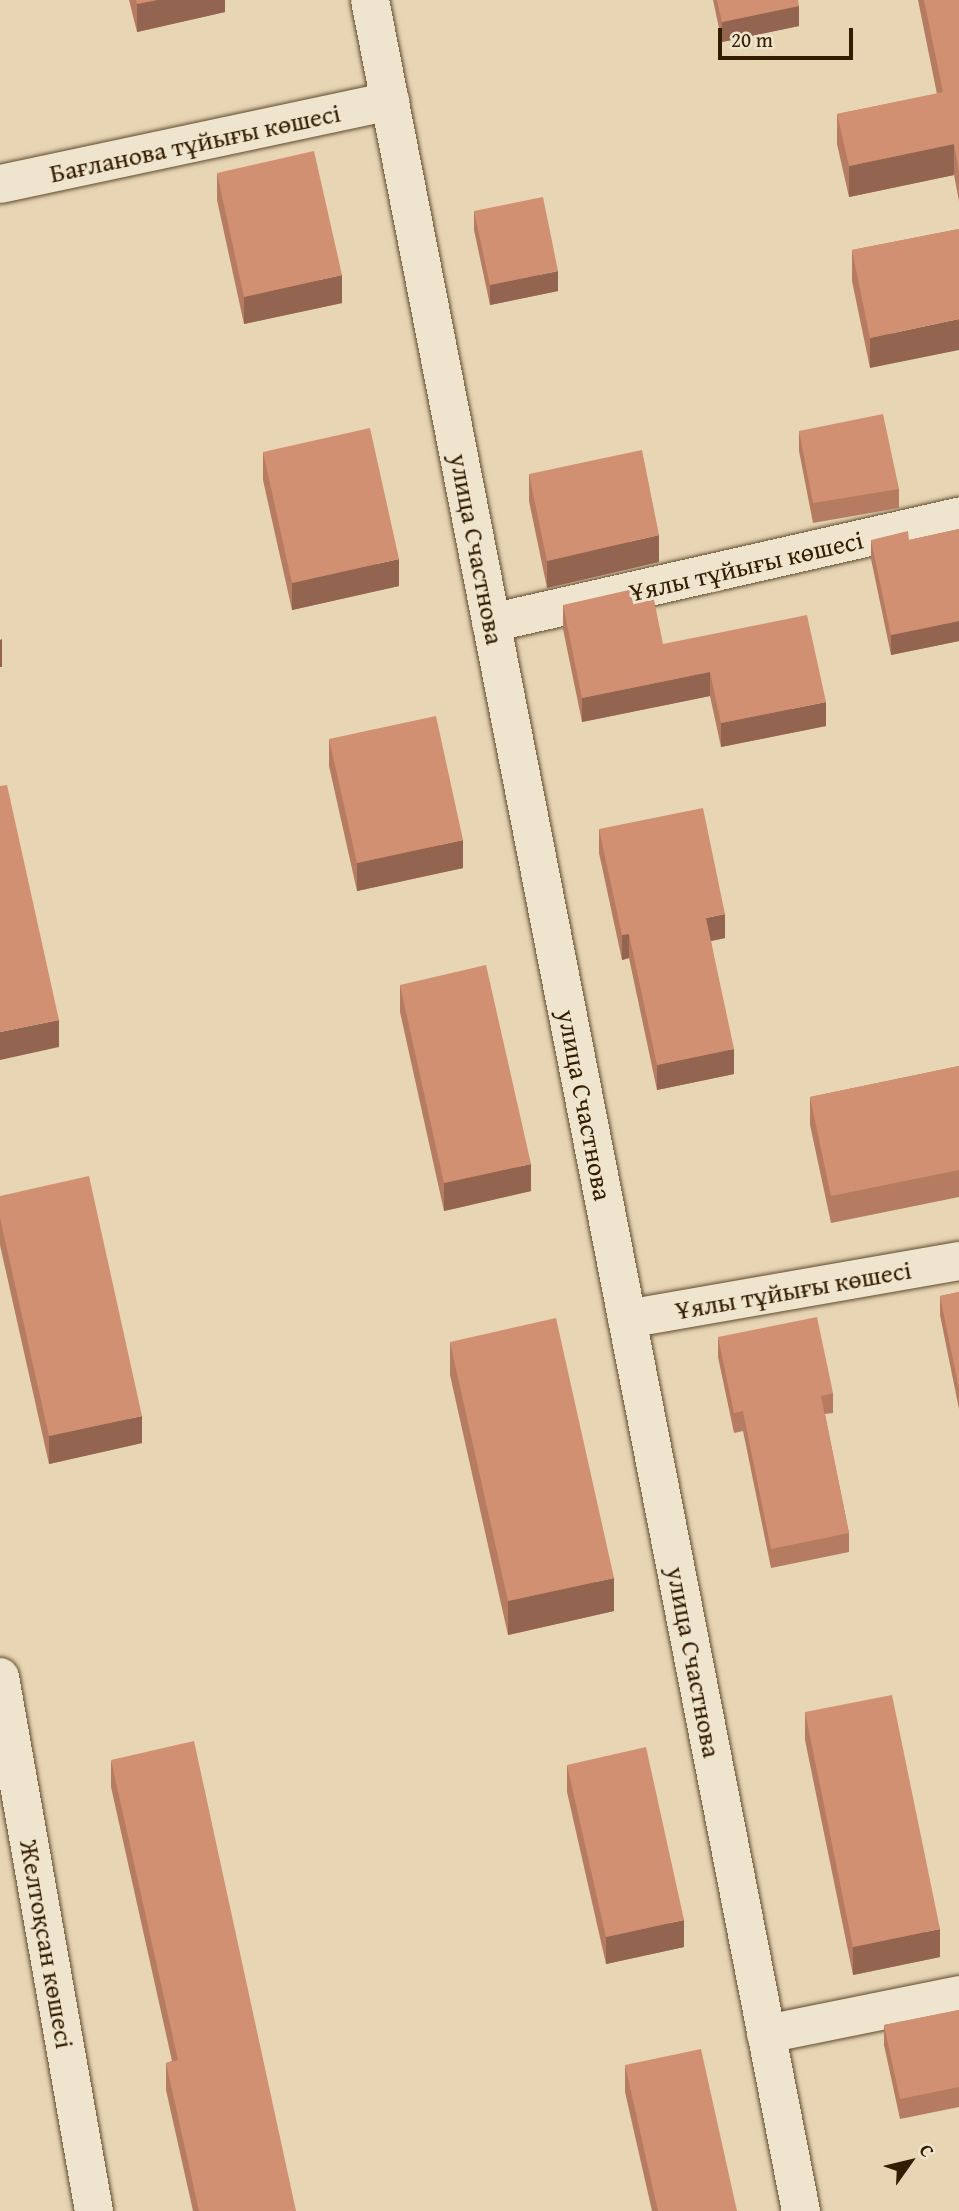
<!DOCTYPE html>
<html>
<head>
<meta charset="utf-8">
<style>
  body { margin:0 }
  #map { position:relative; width:959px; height:2211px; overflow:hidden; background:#e7d5b4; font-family:"Gentium Book Plus",serif }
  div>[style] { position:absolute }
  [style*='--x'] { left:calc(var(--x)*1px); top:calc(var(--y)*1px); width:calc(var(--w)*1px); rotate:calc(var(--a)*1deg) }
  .roads { filter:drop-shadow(0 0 2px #604b2d) drop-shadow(0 0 2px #604b2d) }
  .minor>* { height:38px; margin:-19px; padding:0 19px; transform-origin:19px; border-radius:19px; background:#efe4ce }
  .wall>* { inset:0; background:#b57c62 }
  .shaded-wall>* { inset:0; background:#936550 }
  .building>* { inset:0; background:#d29072 }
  span { translate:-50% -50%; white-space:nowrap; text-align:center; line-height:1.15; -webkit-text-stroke:6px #efe4ce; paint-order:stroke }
  .street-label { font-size:26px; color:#331d00 }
  .north { position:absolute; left:875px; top:2127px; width:70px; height:70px; -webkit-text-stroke:5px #efe4ce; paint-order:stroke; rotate:56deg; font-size:19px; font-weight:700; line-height:28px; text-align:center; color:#331d00 }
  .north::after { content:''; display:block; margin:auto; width:24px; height:32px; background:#331d00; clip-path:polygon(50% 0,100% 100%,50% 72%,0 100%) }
  .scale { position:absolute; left:718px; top:28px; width:135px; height:32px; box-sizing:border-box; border:4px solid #331d00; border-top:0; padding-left:9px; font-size:21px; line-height:24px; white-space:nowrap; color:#331d00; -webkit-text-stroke:5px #efe4ce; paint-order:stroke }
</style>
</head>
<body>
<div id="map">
  <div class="roads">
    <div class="minor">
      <i style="--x:370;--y:0;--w:2253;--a:78.97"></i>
      <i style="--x:0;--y:184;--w:399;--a:-12"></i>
      <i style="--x:491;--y:623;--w:480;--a:-12.8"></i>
      <i style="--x:627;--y:1319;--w:337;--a:-9.9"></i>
      <i style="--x:0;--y:1677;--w:542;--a:80.02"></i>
      <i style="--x:766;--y:2034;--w:197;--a:-11.4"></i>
    </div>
  </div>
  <div class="wall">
    <i style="clip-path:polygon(129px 0,225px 0,225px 12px,137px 32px)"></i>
    <i style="clip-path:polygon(713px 0,798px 0,799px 26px,722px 42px)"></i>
    <i style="clip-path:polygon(918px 0,959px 0,959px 201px,954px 175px,849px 197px,837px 144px,837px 114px,937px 94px)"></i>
    <i style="clip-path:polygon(217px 173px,342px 303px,244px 324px,217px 200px)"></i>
    <i style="clip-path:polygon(474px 211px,558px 291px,490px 305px,474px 230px)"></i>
    <i style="clip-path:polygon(959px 229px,870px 368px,852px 281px,852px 250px)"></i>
    <i style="clip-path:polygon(799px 431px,899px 489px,899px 508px,813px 523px,799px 451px)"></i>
    <i style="clip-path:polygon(263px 452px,399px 586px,292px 610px,263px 480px)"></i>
    <i style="clip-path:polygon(529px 474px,659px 562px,547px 588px,529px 501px)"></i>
    <i style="clip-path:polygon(959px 529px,959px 641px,891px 655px,871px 559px,871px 540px,909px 540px)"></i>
    <i style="clip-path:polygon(563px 605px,663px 644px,826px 726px,721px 747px,710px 696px,582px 722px,563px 629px)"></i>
    <i style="clip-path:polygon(329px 739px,463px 868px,357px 891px,329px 766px)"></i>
    <i style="clip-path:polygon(599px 829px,725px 938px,711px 941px,734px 1074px,657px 1090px,629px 958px,622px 960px,599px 853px)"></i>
    <i style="clip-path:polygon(400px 985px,531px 1191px,444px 1211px,400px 1012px)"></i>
    <i style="clip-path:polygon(959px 1066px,959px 1197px,831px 1223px,810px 1125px,810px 1097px)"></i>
    <i style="clip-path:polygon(0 1196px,142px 1443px,49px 1464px,0 1245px)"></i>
    <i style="clip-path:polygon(959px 1292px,959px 1409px,940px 1315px,940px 1296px)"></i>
    <i style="clip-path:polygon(718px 1337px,833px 1393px,833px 1413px,825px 1414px,849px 1533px,849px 1552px,771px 1568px,743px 1431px,734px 1433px,718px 1357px)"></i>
    <i style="clip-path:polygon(450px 1342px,614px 1611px,508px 1635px,450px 1375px)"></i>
    <i style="clip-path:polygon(805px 1712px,940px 1957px,853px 1975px,805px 1740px)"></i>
    <i style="clip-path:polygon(111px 1760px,296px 2211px,193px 2211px,166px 2090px,166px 2063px,172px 2061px,111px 1787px)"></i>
    <i style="clip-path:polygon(567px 1765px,684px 1947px,606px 1964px,567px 1792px)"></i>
    <i style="clip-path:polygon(959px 2010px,959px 2107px,900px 2119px,884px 2045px,884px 2025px)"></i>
    <i style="clip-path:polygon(625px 2065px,737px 2211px,652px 2211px,625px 2092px)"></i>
  </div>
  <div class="shaded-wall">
    <i style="clip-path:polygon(157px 0,225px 0,225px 12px,137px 32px,137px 4px)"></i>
    <i style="clip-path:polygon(799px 6px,799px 26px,722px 42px,722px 22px)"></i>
    <i style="clip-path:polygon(954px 144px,954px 175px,849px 197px,849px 166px)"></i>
    <i style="clip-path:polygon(558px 271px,558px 291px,490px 305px,490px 285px)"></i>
    <i style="clip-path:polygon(342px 275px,342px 303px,244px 324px,244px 297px)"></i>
    <i style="clip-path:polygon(959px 319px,959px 350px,870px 368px,870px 338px)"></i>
    <i style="clip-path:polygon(659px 535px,659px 562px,547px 588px,547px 561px)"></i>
    <i style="clip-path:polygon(399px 559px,399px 586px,292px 610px,292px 583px)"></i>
    <i style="clip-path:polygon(959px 621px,959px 641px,891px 655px,891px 635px)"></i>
    <i style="clip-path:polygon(2px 639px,2px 667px,0 667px,0 640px)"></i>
    <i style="clip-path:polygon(710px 672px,710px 696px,582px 722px,582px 698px)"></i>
    <i style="clip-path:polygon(826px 702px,826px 726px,721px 747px,721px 723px)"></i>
    <i style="clip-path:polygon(463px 840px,463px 868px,357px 891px,357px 863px)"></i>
    <i style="clip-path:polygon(725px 914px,725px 938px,706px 942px,706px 918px)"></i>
    <i style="clip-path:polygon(629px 934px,629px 958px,622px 960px,622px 935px)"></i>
    <i style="clip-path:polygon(59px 1020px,59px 1047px,0 1060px,0 1032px)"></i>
    <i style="clip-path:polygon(734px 1049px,734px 1074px,657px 1090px,657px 1065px)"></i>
    <i style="clip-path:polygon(531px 1164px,531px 1191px,444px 1211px,444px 1183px)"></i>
    <i style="clip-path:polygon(142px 1416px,142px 1443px,49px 1464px,49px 1436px)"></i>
    <i style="clip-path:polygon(614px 1578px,614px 1611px,508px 1635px,508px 1601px)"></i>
    <i style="clip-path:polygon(684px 1920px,684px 1947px,606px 1964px,606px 1937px)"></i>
    <i style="clip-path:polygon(940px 1929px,940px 1957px,853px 1975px,853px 1947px)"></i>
  </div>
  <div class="building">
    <i style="clip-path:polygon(136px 0,157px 0,137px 4px)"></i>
    <i style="clip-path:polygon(717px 0,798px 0,799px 6px,722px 22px)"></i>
    <i style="clip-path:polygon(924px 0,959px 0,959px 171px,954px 144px,849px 166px,837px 114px,943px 92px)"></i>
    <i style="clip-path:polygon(314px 151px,342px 275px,244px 297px,217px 173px)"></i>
    <i style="clip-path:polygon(543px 197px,558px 271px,490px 285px,474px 211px)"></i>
    <i style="clip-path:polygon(959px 229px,959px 319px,870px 338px,852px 250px)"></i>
    <i style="clip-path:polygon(883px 414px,899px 489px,813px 503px,799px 431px)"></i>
    <i style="clip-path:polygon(370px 428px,399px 559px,292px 583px,263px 452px)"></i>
    <i style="clip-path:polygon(642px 450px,659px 535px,547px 561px,529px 474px)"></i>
    <i style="clip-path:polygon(959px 529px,959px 621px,891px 635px,871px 540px,908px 531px,909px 540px)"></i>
    <i style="clip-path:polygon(651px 585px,663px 644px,807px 615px,826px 702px,721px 723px,710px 672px,582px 698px,563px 605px)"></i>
    <i style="clip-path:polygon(436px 716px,463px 840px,357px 863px,329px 739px)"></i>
    <i style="clip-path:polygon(7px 785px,59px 1020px,0 1032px,0 786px)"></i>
    <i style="clip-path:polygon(703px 808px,725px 914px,706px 918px,734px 1049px,657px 1065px,629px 934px,622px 935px,599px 829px)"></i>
    <i style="clip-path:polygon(486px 965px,531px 1164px,444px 1183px,400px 985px)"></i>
    <i style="clip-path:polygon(959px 1066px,959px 1170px,831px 1196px,810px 1097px)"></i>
    <i style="clip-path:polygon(89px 1176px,142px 1416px,49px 1436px,0 1218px,0 1196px)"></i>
    <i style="clip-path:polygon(959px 1292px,959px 1389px,940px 1296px)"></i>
    <i style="clip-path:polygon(817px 1317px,833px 1393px,821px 1396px,849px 1533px,771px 1549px,743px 1411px,734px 1413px,718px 1337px)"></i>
    <i style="clip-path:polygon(556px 1318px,614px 1578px,508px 1601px,450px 1342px)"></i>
    <i style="clip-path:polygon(892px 1695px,940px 1929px,853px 1947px,805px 1712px)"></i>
    <i style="clip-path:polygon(194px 1741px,296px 2211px,199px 2211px,166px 2063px,178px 2060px,111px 1760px)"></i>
    <i style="clip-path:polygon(646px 1747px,684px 1920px,606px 1937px,567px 1765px)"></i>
    <i style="clip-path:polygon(959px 2010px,959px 2087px,900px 2099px,884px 2025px)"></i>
    <i style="clip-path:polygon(701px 2049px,737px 2211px,658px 2211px,625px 2065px)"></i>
  </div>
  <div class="street-label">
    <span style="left:195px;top:143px;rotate:-12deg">Бағланова тұйығы көшесі</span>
    <span style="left:477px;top:549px;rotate:79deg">улица Счастнова</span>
    <span style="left:746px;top:566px;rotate:-13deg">Ұялы тұйығы көшесі</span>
    <span style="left:585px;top:1105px;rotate:79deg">улица Счастнова</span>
    <span style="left:793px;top:1290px;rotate:-10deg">Ұялы тұйығы көшесі</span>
    <span style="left:694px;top:1662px;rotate:79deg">улица Счастнова</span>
    <span style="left:47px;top:1944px;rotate:80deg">Желтоқсан көшесі</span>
  </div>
  <div class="north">С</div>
  <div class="scale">20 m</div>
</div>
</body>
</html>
